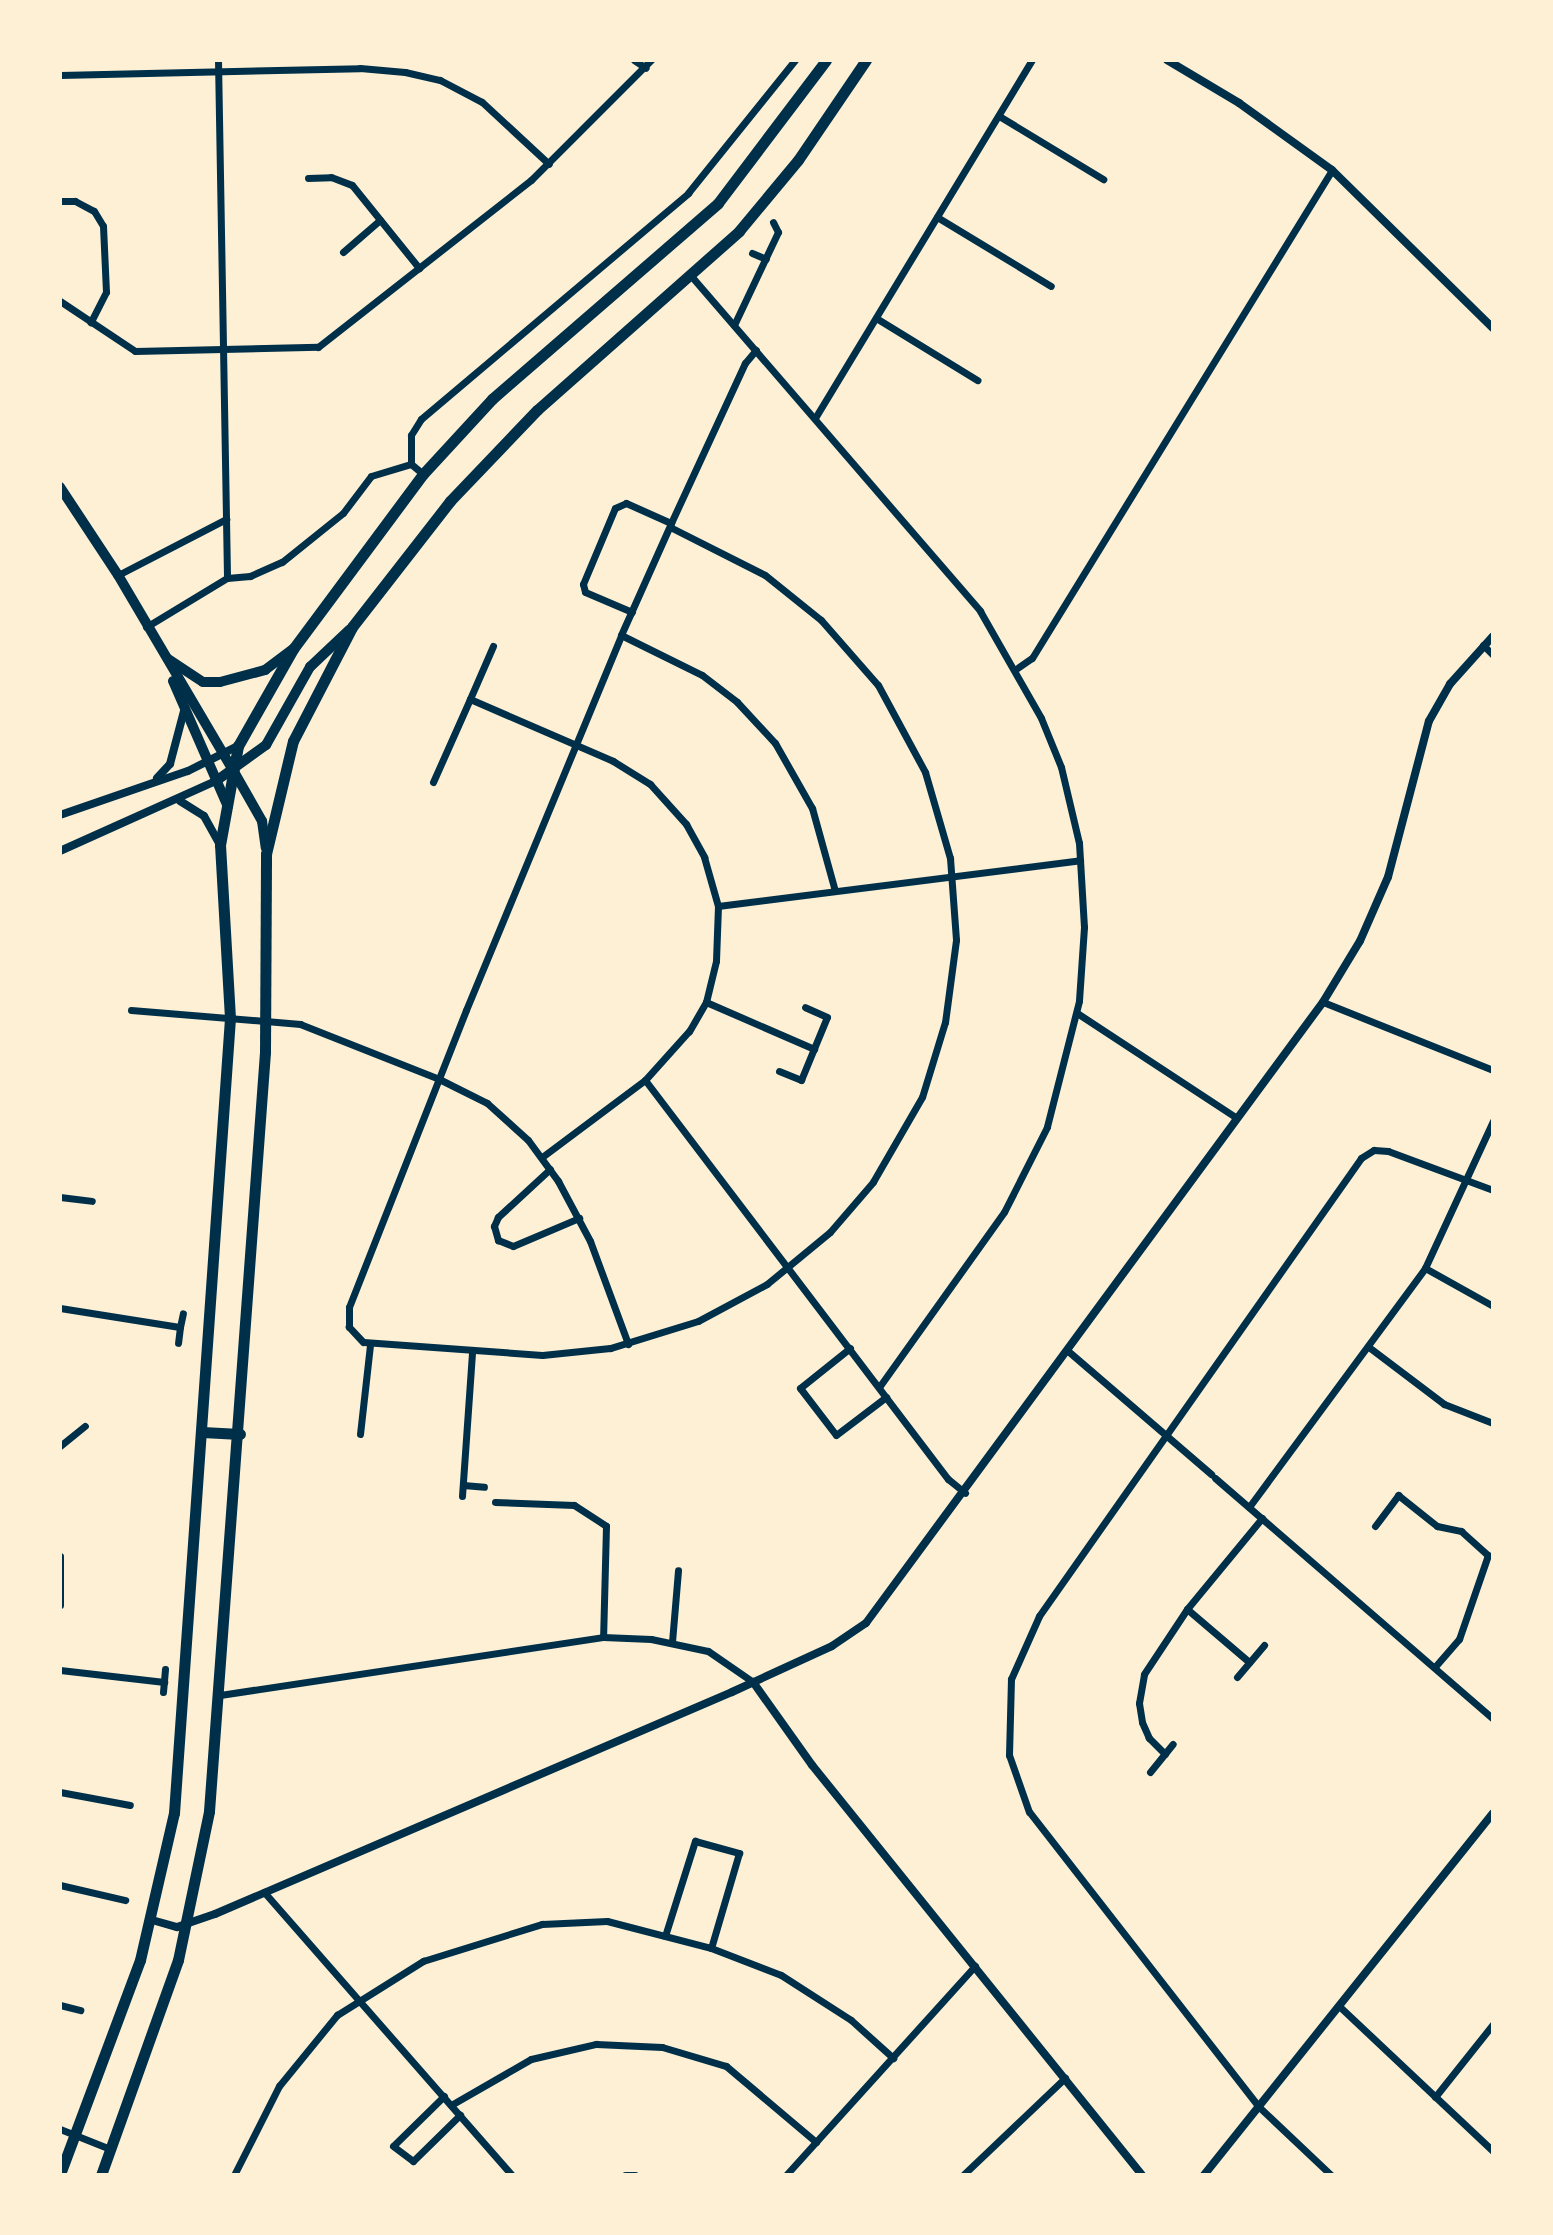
<!DOCTYPE html>
<html>
<head>
<meta charset="utf-8">
<style>
  body { margin:0 }
  #map { position:relative; width:1553px; height:2235px; overflow:hidden; background:#fdf0d5; font-family:Karla,sans-serif }
  div>[style] { position:absolute }
  [style*='--x'] { left:calc(var(--x)*1px); top:calc(var(--y)*1px); width:calc(var(--w)*1px); rotate:calc(var(--a)*1deg) }
  .minor>* { height:7px; margin:-3.5px; padding:0 3.5px; transform-origin:3.5px; border-radius:3.5px; background:#003049 }
  .tertiary>* { height:8px; margin:-4px; padding:0 4px; transform-origin:4px; border-radius:4px; background:#003049 }
  .secondary>* { height:10px; margin:-5px; padding:0 5px; transform-origin:5px; border-radius:5px; background:#003049 }
  .trunk>* { height:11px; margin:-5.5px; padding:0 5.5px; transform-origin:5.5px; border-radius:5.5px; background:#003049 }
  span { translate:-50% -50%; white-space:nowrap; text-align:center; line-height:1.15; -webkit-text-stroke:7px #fdf0d5; paint-order:stroke }
  .frame { position:absolute; inset:0; border:62px solid #fdf0d5; pointer-events:none }
</style>
</head>
<body>
<div id="map">
  <div class="minor">
    <i style="--x:218;--y:60;--w:518;--a:89"></i>
    <i style="--x:634;--y:60;--w:14;--a:34"></i>
    <i style="--x:60;--y:75;--w:300;--a:-1.3"></i>
    <i style="--x:360;--y:68;--w:45;--a:5.1"></i>
    <i style="--x:405;--y:72;--w:36;--a:13"></i>
    <i style="--x:440;--y:80;--w:47;--a:27.6"></i>
    <i style="--x:482;--y:102;--w:91;--a:42.8"></i>
    <i style="--x:999;--y:116;--w:122;--a:31.2"></i>
    <i style="--x:308;--y:178;--w:23;--a:-2"></i>
    <i style="--x:331;--y:177;--w:22;--a:21"></i>
    <i style="--x:352;--y:185;--w:107;--a:51.1"></i>
    <i style="--x:60;--y:201;--w:15;--a:0"></i>
    <i style="--x:75;--y:201;--w:21;--a:28"></i>
    <i style="--x:94;--y:211;--w:17;--a:59"></i>
    <i style="--x:103;--y:226;--w:66;--a:87.4"></i>
    <i style="--x:106;--y:292;--w:34;--a:117"></i>
    <i style="--x:937;--y:217;--w:133;--a:31.2"></i>
    <i style="--x:343;--y:252;--w:49;--a:-40.9"></i>
    <i style="--x:752;--y:253;--w:15;--a:23"></i>
    <i style="--x:692;--y:277;--w:441;--a:49.2"></i>
    <i style="--x:980;--y:611;--w:123;--a:60.3"></i>
    <i style="--x:1041;--y:718;--w:53;--a:67.8"></i>
    <i style="--x:1061;--y:767;--w:78;--a:76.7"></i>
    <i style="--x:1079;--y:843;--w:84;--a:86.6"></i>
    <i style="--x:1084;--y:927;--w:74;--a:93.9"></i>
    <i style="--x:1079;--y:1001;--w:130;--a:104.3"></i>
    <i style="--x:1047;--y:1127;--w:95;--a:116.8"></i>
    <i style="--x:1004;--y:1212;--w:215;--a:125.5"></i>
    <i style="--x:60;--y:301;--w:90;--a:33.7"></i>
    <i style="--x:135;--y:351;--w:183;--a:-1.3"></i>
    <i style="--x:318;--y:347;--w:271;--a:-38.1"></i>
    <i style="--x:531;--y:180;--w:170;--a:-45"></i>
    <i style="--x:876;--y:318;--w:119;--a:31.5"></i>
    <i style="--x:734;--y:325;--w:103;--a:-64.7"></i>
    <i style="--x:778;--y:232;--w:11;--a:-117"></i>
    <i style="--x:815;--y:418;--w:419;--a:-58.8"></i>
    <i style="--x:423;--y:474;--w:16;--a:-140"></i>
    <i style="--x:411;--y:464;--w:29;--a:-90"></i>
    <i style="--x:411;--y:435;--w:19;--a:-58"></i>
    <i style="--x:421;--y:419;--w:350;--a:-40.2"></i>
    <i style="--x:688;--y:193;--w:171;--a:-51.2"></i>
    <i style="--x:670;--y:527;--w:106;--a:26.8"></i>
    <i style="--x:765;--y:575;--w:72;--a:38.8"></i>
    <i style="--x:821;--y:620;--w:86;--a:48.8"></i>
    <i style="--x:878;--y:685;--w:99;--a:61.6"></i>
    <i style="--x:925;--y:772;--w:90;--a:73.8"></i>
    <i style="--x:950;--y:858;--w:82;--a:85.8"></i>
    <i style="--x:956;--y:940;--w:83;--a:97.6"></i>
    <i style="--x:945;--y:1022;--w:78;--a:107"></i>
    <i style="--x:922;--y:1097;--w:98;--a:120"></i>
    <i style="--x:873;--y:1182;--w:66;--a:130.7"></i>
    <i style="--x:830;--y:1232;--w:82;--a:140.5"></i>
    <i style="--x:767;--y:1284;--w:78;--a:151.8"></i>
    <i style="--x:698;--y:1321;--w:92;--a:162.9"></i>
    <i style="--x:610;--y:1348;--w:68;--a:174.1"></i>
    <i style="--x:542;--y:1355;--w:179;--a:-175.8"></i>
    <i style="--x:363;--y:1342;--w:21;--a:-133"></i>
    <i style="--x:349;--y:1327;--w:20;--a:-90"></i>
    <i style="--x:349;--y:1307;--w:319;--a:-68.5"></i>
    <i style="--x:466;--y:1010;--w:406;--a:-67.5"></i>
    <i style="--x:621;--y:635;--w:123;--a:-65.9"></i>
    <i style="--x:671;--y:523;--w:176;--a:-65.2"></i>
    <i style="--x:745;--y:363;--w:17;--a:-50"></i>
    <i style="--x:118;--y:575;--w:122;--a:-27.4"></i>
    <i style="--x:632;--y:612;--w:51;--a:-156.9"></i>
    <i style="--x:585;--y:592;--w:8;--a:-104"></i>
    <i style="--x:583;--y:584;--w:82;--a:-67.2"></i>
    <i style="--x:615;--y:508;--w:12;--a:-24"></i>
    <i style="--x:626;--y:503;--w:49;--a:24"></i>
    <i style="--x:146;--y:627;--w:95;--a:-31.2"></i>
    <i style="--x:227;--y:578;--w:23;--a:-5"></i>
    <i style="--x:250;--y:576;--w:35;--a:-24"></i>
    <i style="--x:282;--y:562;--w:78;--a:-38.8"></i>
    <i style="--x:343;--y:513;--w:46;--a:-52.9"></i>
    <i style="--x:371;--y:476;--w:42;--a:-16.7"></i>
    <i style="--x:621;--y:635;--w:90;--a:26.3"></i>
    <i style="--x:702;--y:675;--w:44;--a:37.6"></i>
    <i style="--x:737;--y:702;--w:56;--a:47.2"></i>
    <i style="--x:775;--y:743;--w:75;--a:60.4"></i>
    <i style="--x:812;--y:808;--w:86;--a:74.5"></i>
    <i style="--x:1483;--y:645;--w:14;--a:45"></i>
    <i style="--x:493;--y:646;--w:58;--a:113.5"></i>
    <i style="--x:470;--y:699;--w:156;--a:23.4"></i>
    <i style="--x:613;--y:761;--w:44;--a:31.9"></i>
    <i style="--x:650;--y:784;--w:54;--a:48"></i>
    <i style="--x:686;--y:824;--w:38;--a:61"></i>
    <i style="--x:704;--y:857;--w:51;--a:74.1"></i>
    <i style="--x:718;--y:906;--w:55;--a:92.1"></i>
    <i style="--x:716;--y:961;--w:42;--a:103.7"></i>
    <i style="--x:706;--y:1002;--w:34;--a:120"></i>
    <i style="--x:689;--y:1031;--w:66;--a:131.9"></i>
    <i style="--x:645;--y:1080;--w:129;--a:143.2"></i>
    <i style="--x:1016;--y:669;--w:19;--a:-35"></i>
    <i style="--x:1032;--y:658;--w:573;--a:-58.42"></i>
    <i style="--x:433;--y:782;--w:91;--a:-66"></i>
    <i style="--x:718;--y:906;--w:365;--a:-7.2"></i>
    <i style="--x:706;--y:1002;--w:118;--a:23.5"></i>
    <i style="--x:1323;--y:1002;--w:183;--a:21.8"></i>
    <i style="--x:131;--y:1010;--w:170;--a:4.7"></i>
    <i style="--x:300;--y:1024;--w:149;--a:21.6"></i>
    <i style="--x:439;--y:1079;--w:54;--a:26.6"></i>
    <i style="--x:487;--y:1103;--w:55;--a:42.1"></i>
    <i style="--x:528;--y:1140;--w:51;--a:53.8"></i>
    <i style="--x:558;--y:1181;--w:68;--a:61.9"></i>
    <i style="--x:590;--y:1241;--w:110;--a:69.7"></i>
    <i style="--x:1077;--y:1013;--w:191;--a:33.3"></i>
    <i style="--x:779;--y:1071;--w:24;--a:22"></i>
    <i style="--x:801;--y:1080;--w:68;--a:-67.6"></i>
    <i style="--x:827;--y:1017;--w:24;--a:-156"></i>
    <i style="--x:645;--y:1080;--w:501;--a:52.79"></i>
    <i style="--x:948;--y:1479;--w:22;--a:39"></i>
    <i style="--x:550;--y:1169;--w:71;--a:137.3"></i>
    <i style="--x:498;--y:1217;--w:10;--a:114"></i>
    <i style="--x:494;--y:1226;--w:15;--a:74"></i>
    <i style="--x:498;--y:1240;--w:16;--a:22"></i>
    <i style="--x:513;--y:1246;--w:72;--a:-23"></i>
    <i style="--x:60;--y:1197;--w:32;--a:7"></i>
    <i style="--x:1425;--y:1268;--w:78;--a:29.2"></i>
    <i style="--x:60;--y:1308;--w:121;--a:9"></i>
    <i style="--x:180;--y:1327;--w:16;--a:97"></i>
    <i style="--x:180;--y:1327;--w:14;--a:-78"></i>
    <i style="--x:850;--y:1348;--w:64;--a:141.3"></i>
    <i style="--x:800;--y:1388;--w:59;--a:52.5"></i>
    <i style="--x:836;--y:1435;--w:63;--a:-37.2"></i>
    <i style="--x:1370;--y:1348;--w:93;--a:37.1"></i>
    <i style="--x:1444;--y:1404;--w:53;--a:21.2"></i>
    <i style="--x:1068;--y:1351;--w:189;--a:40.7"></i>
    <i style="--x:360;--y:1434;--w:90;--a:-83.6"></i>
    <i style="--x:60;--y:1446;--w:32;--a:-39"></i>
    <i style="--x:1215;--y:1478;--w:368;--a:40.9"></i>
    <i style="--x:463;--y:1485;--w:21;--a:5"></i>
    <i style="--x:462;--y:1496;--w:143;--a:-86"></i>
    <i style="--x:495;--y:1502;--w:79;--a:2.2"></i>
    <i style="--x:574;--y:1505;--w:38;--a:33"></i>
    <i style="--x:606;--y:1526;--w:111;--a:91.5"></i>
    <i style="--x:1249;--y:1507;--w:297;--a:-53.6"></i>
    <i style="--x:1425;--y:1268;--w:162;--a:-65.2"></i>
    <i style="--x:1375;--y:1526;--w:39;--a:-53"></i>
    <i style="--x:1398;--y:1495;--w:50;--a:38.5"></i>
    <i style="--x:1437;--y:1526;--w:25;--a:12"></i>
    <i style="--x:1461;--y:1531;--w:36;--a:42"></i>
    <i style="--x:1488;--y:1555;--w:89;--a:109"></i>
    <i style="--x:1459;--y:1639;--w:37;--a:131"></i>
    <i style="--x:60;--y:1556;--w:49;--a:90"></i>
    <i style="--x:1187;--y:1609;--w:82;--a:40.5"></i>
    <i style="--x:672;--y:1642;--w:72;--a:-85.2"></i>
    <i style="--x:60;--y:1670;--w:105;--a:6.6"></i>
    <i style="--x:1237;--y:1677;--w:42;--a:-49.8"></i>
    <i style="--x:163;--y:1692;--w:23;--a:-85"></i>
    <i style="--x:220;--y:1695;--w:387;--a:-8.6"></i>
    <i style="--x:603;--y:1637;--w:48;--a:2.4"></i>
    <i style="--x:651;--y:1639;--w:58;--a:11.9"></i>
    <i style="--x:708;--y:1651;--w:55;--a:34.6"></i>
    <i style="--x:1165;--y:1754;--w:23;--a:-135"></i>
    <i style="--x:1149;--y:1738;--w:17;--a:-114"></i>
    <i style="--x:1142;--y:1722;--w:19;--a:-99"></i>
    <i style="--x:1139;--y:1703;--w:29;--a:-80"></i>
    <i style="--x:1144;--y:1674;--w:78;--a:-56.5"></i>
    <i style="--x:1187;--y:1609;--w:118;--a:-50.5"></i>
    <i style="--x:1150;--y:1772;--w:36;--a:-51"></i>
    <i style="--x:60;--y:1792;--w:71;--a:10.5"></i>
    <i style="--x:60;--y:1885;--w:67;--a:13"></i>
    <i style="--x:264;--y:1892;--w:376;--a:48.8"></i>
    <i style="--x:665;--y:1936;--w:100;--a:-72.5"></i>
    <i style="--x:695;--y:1841;--w:46;--a:15.3"></i>
    <i style="--x:739;--y:1853;--w:99;--a:106.4"></i>
    <i style="--x:60;--y:2005;--w:21;--a:14"></i>
    <i style="--x:1339;--y:2006;--w:212;--a:43.3"></i>
    <i style="--x:444;--y:2096;--w:71;--a:135.6"></i>
    <i style="--x:393;--y:2146;--w:25;--a:37"></i>
    <i style="--x:413;--y:2161;--w:66;--a:-44.4"></i>
    <i style="--x:1435;--y:2097;--w:93;--a:-51.5"></i>
    <i style="--x:451;--y:2105;--w:92;--a:-29.9"></i>
    <i style="--x:531;--y:2059;--w:67;--a:-13"></i>
    <i style="--x:596;--y:2044;--w:66;--a:2.6"></i>
    <i style="--x:662;--y:2047;--w:67;--a:16.5"></i>
    <i style="--x:726;--y:2066;--w:118;--a:40.2"></i>
    <i style="--x:60;--y:2129;--w:54;--a:21.8"></i>
    <i style="--x:234;--y:2175;--w:100;--a:-63.2"></i>
    <i style="--x:279;--y:2086;--w:92;--a:-50.8"></i>
    <i style="--x:337;--y:2015;--w:102;--a:-32.1"></i>
    <i style="--x:423;--y:1961;--w:125;--a:-17.3"></i>
    <i style="--x:542;--y:1924;--w:65;--a:-2.6"></i>
    <i style="--x:607;--y:1921;--w:107;--a:14.6"></i>
    <i style="--x:711;--y:1948;--w:75;--a:21.1"></i>
    <i style="--x:781;--y:1975;--w:83;--a:32.7"></i>
    <i style="--x:851;--y:2020;--w:57;--a:42.1"></i>
    <i style="--x:625;--y:2175;--w:10;--a:0"></i>
    <i style="--x:786;--y:2175;--w:282;--a:-47.9"></i>
    <i style="--x:963;--y:2175;--w:141;--a:-43.6"></i>
    <i style="--x:1331;--y:2175;--w:99;--a:-136.6"></i>
    <i style="--x:1259;--y:2107;--w:374;--a:-127.9"></i>
    <i style="--x:1029;--y:1812;--w:60;--a:-109.3"></i>
    <i style="--x:1009;--y:1755;--w:76;--a:-88.5"></i>
    <i style="--x:1011;--y:1679;--w:69;--a:-66"></i>
    <i style="--x:1039;--y:1616;--w:560;--a:-54.89"></i>
    <i style="--x:1361;--y:1158;--w:15;--a:-32"></i>
    <i style="--x:1374;--y:1150;--w:14;--a:4"></i>
    <i style="--x:1388;--y:1151;--w:112;--a:20.4"></i>
  </div>
  <div class="tertiary">
    <i style="--x:1167;--y:60;--w:84;--a:30.8"></i>
    <i style="--x:1239;--y:103;--w:115;--a:35.8"></i>
    <i style="--x:1332;--y:170;--w:226;--a:44.5"></i>
    <i style="--x:157;--y:778;--w:19;--a:-47"></i>
    <i style="--x:170;--y:764;--w:55;--a:-75.2"></i>
    <i style="--x:180;--y:801;--w:28;--a:32"></i>
    <i style="--x:204;--y:816;--w:31;--a:61"></i>
    <i style="--x:60;--y:815;--w:135;--a:-19"></i>
    <i style="--x:188;--y:771;--w:56;--a:-26.6"></i>
    <i style="--x:60;--y:851;--w:171;--a:-24.2"></i>
    <i style="--x:753;--y:1682;--w:102;--a:54.6"></i>
    <i style="--x:812;--y:1765;--w:526;--a:51.17"></i>
    <i style="--x:152;--y:1920;--w:26;--a:16"></i>
    <i style="--x:177;--y:1927;--w:40;--a:-18.9"></i>
    <i style="--x:215;--y:1914;--w:563;--a:-23.24"></i>
    <i style="--x:732;--y:1692;--w:110;--a:-24.7"></i>
    <i style="--x:832;--y:1646;--w:41;--a:-34.1"></i>
    <i style="--x:866;--y:1623;--w:771;--a:-53.65"></i>
    <i style="--x:1323;--y:1002;--w:71;--a:-58.8"></i>
    <i style="--x:1360;--y:941;--w:70;--a:-66.4"></i>
    <i style="--x:1388;--y:877;--w:161;--a:-75.3"></i>
    <i style="--x:1429;--y:721;--w:43;--a:-60.4"></i>
    <i style="--x:1450;--y:684;--w:64;--a:-48.1"></i>
    <i style="--x:1204;--y:2175;--w:463;--a:-51.4"></i>
  </div>
  <div class="secondary">
    <i style="--x:60;--y:487;--w:105;--a:56.6"></i>
    <i style="--x:118;--y:575;--w:226;--a:59.5"></i>
    <i style="--x:233;--y:770;--w:59;--a:60.4"></i>
    <i style="--x:262;--y:821;--w:27;--a:82"></i>
    <i style="--x:168;--y:659;--w:42;--a:33.3"></i>
    <i style="--x:203;--y:682;--w:17;--a:0"></i>
    <i style="--x:220;--y:682;--w:47;--a:-14.9"></i>
    <i style="--x:265;--y:670;--w:35;--a:-37"></i>
    <i style="--x:173;--y:681;--w:137;--a:66.4"></i>
    <i style="--x:216;--y:781;--w:62;--a:-35.8"></i>
    <i style="--x:266;--y:745;--w:90;--a:-60.6"></i>
    <i style="--x:310;--y:667;--w:54;--a:-43.5"></i>
  </div>
  <div class="trunk">
    <i style="--x:202;--y:1432;--w:38;--a:3"></i>
    <i style="--x:60;--y:2174;--w:228;--a:-69.5"></i>
    <i style="--x:140;--y:1960;--w:151;--a:-77"></i>
    <i style="--x:174;--y:1813;--w:797;--a:-85.97"></i>
    <i style="--x:230;--y:1018;--w:173;--a:-93.3"></i>
    <i style="--x:220;--y:845;--w:101;--a:-79.7"></i>
    <i style="--x:238;--y:746;--w:112;--a:-60.4"></i>
    <i style="--x:293;--y:649;--w:218;--a:-53.4"></i>
    <i style="--x:423;--y:474;--w:102;--a:-47.4"></i>
    <i style="--x:492;--y:399;--w:299;--a:-40.9"></i>
    <i style="--x:718;--y:203;--w:179;--a:-52.9"></i>
    <i style="--x:101;--y:2175;--w:228;--a:-70.3"></i>
    <i style="--x:178;--y:1960;--w:152;--a:-78.2"></i>
    <i style="--x:209;--y:1811;--w:761;--a:-85.78"></i>
    <i style="--x:265;--y:1052;--w:198;--a:-89.7"></i>
    <i style="--x:266;--y:854;--w:116;--a:-76.6"></i>
    <i style="--x:293;--y:741;--w:128;--a:-62.6"></i>
    <i style="--x:352;--y:627;--w:160;--a:-52.1"></i>
    <i style="--x:450;--y:501;--w:126;--a:-46.3"></i>
    <i style="--x:537;--y:410;--w:270;--a:-41.5"></i>
    <i style="--x:739;--y:231;--w:92;--a:-50.3"></i>
    <i style="--x:798;--y:160;--w:121;--a:-55.8"></i>
  </div>
  <div class="frame"></div>
</div>
</body>
</html>
